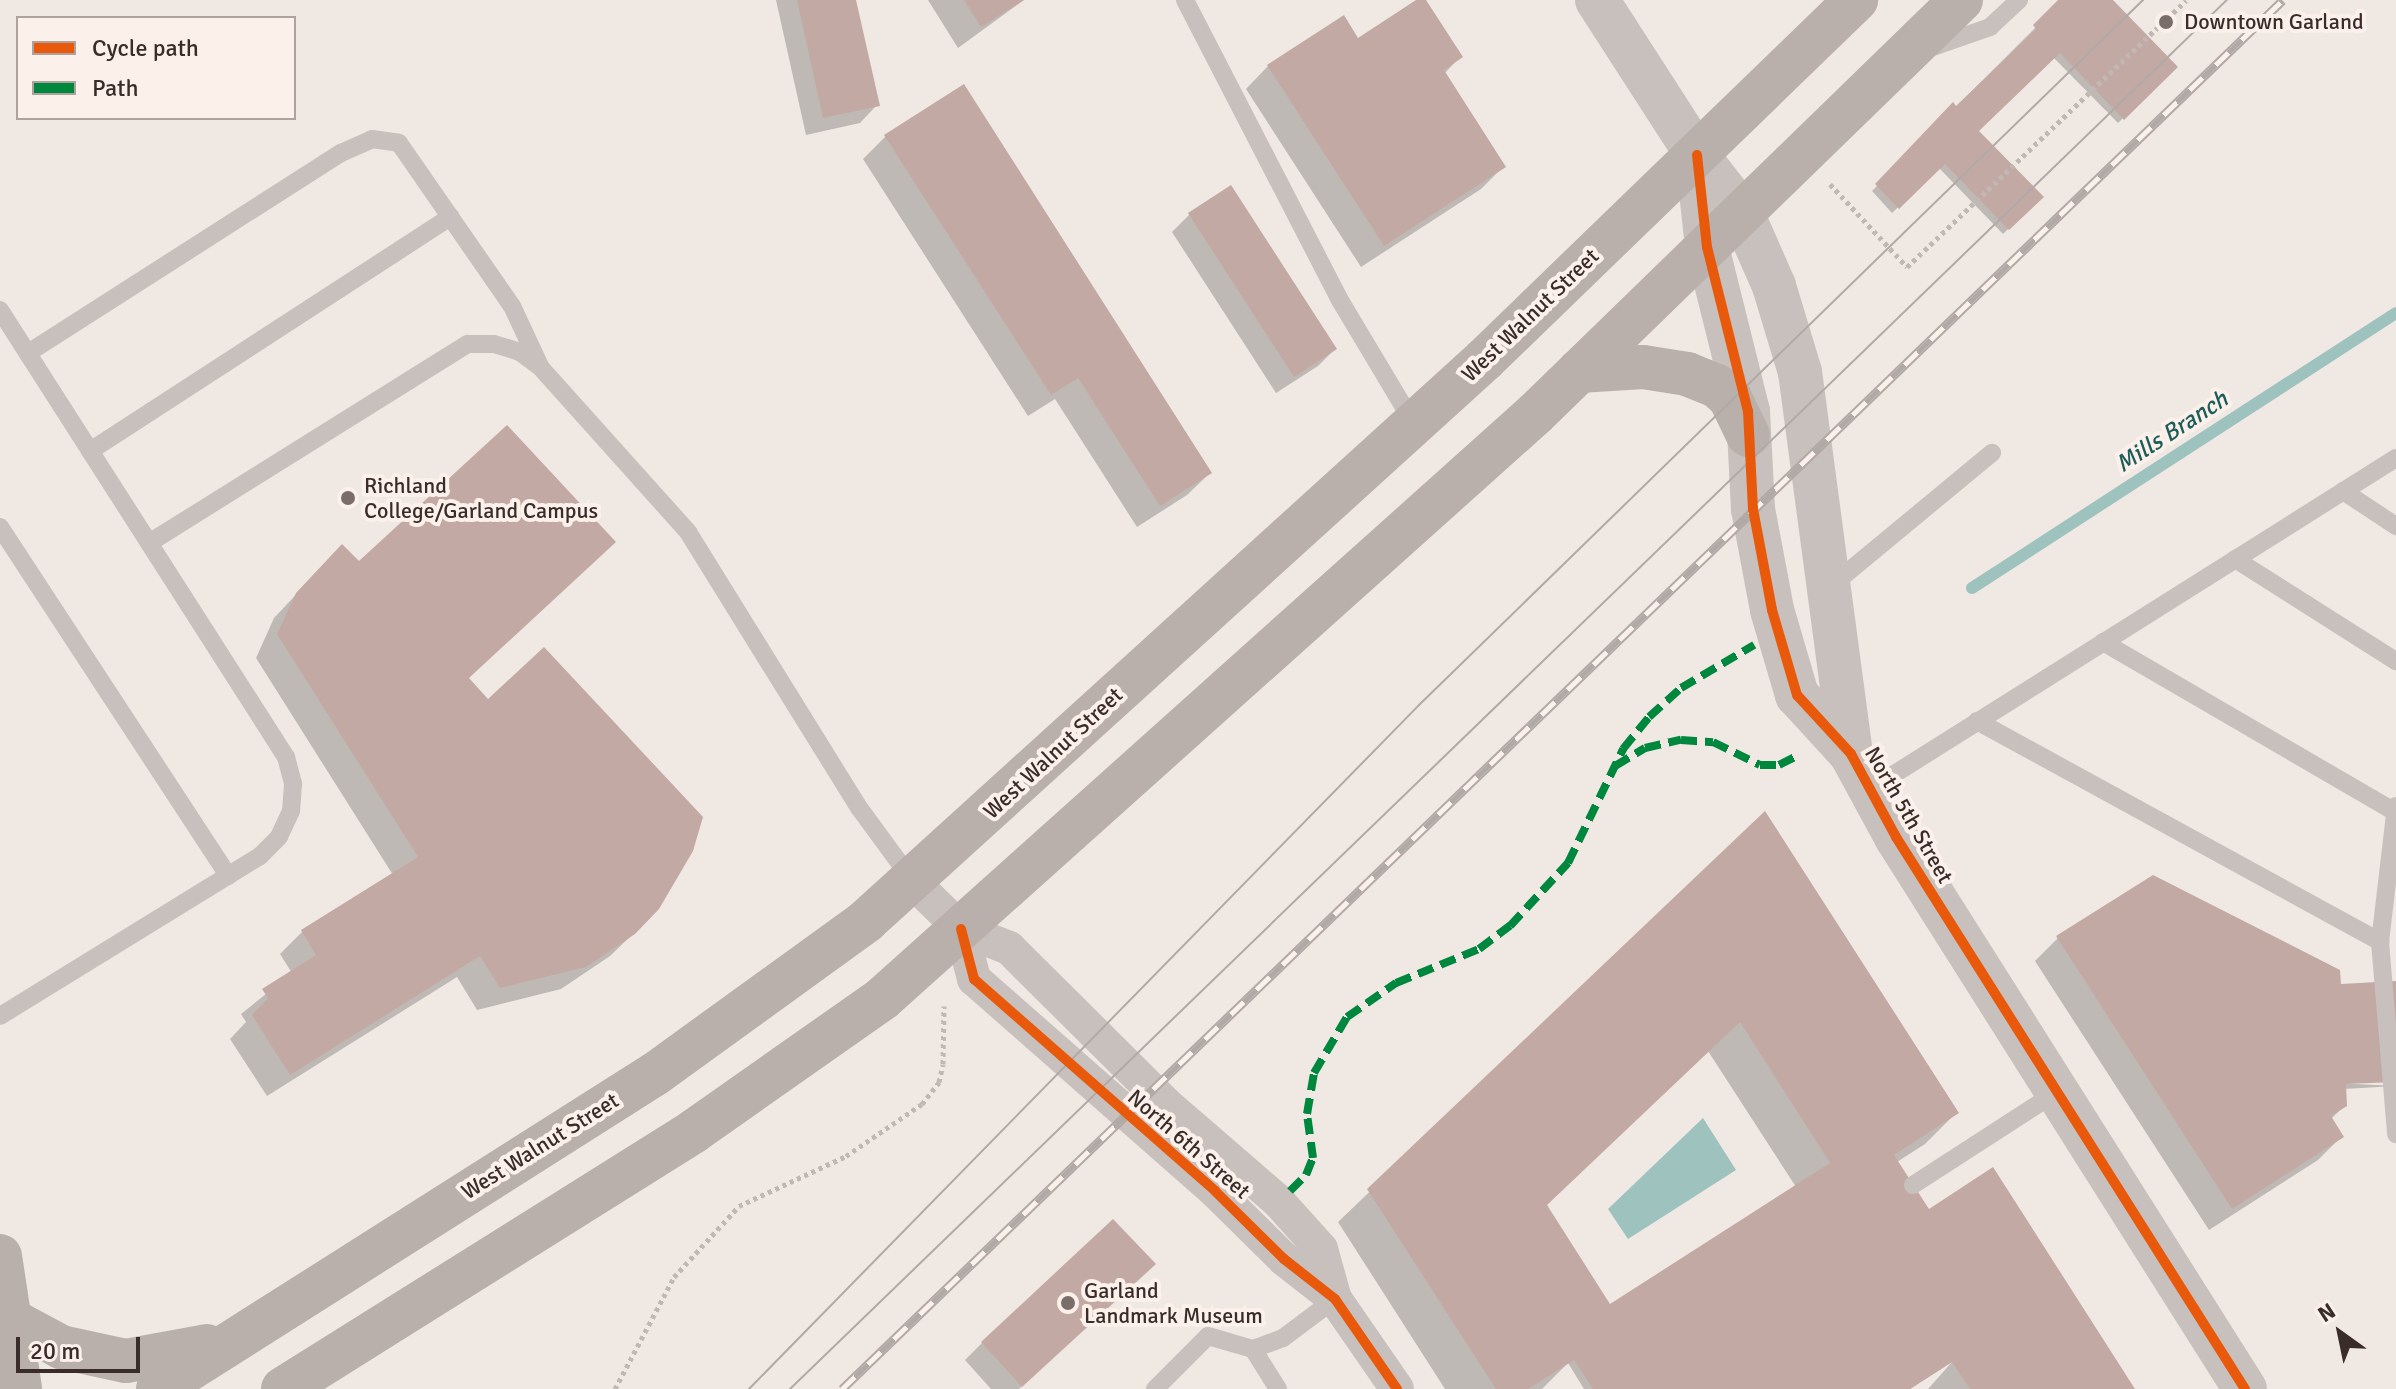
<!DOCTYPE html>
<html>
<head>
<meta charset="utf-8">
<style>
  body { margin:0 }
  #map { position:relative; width:2396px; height:1389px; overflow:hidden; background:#efe8e3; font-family:Signika,sans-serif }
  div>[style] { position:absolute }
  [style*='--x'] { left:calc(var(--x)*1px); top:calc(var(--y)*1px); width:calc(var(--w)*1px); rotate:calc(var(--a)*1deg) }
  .water>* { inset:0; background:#9ec2be }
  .shadow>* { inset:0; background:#0003 }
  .stream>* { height:12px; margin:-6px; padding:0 6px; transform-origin:6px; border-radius:6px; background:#9ec2be }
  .building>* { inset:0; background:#c3a9a4 }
  .path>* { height:5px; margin-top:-2.5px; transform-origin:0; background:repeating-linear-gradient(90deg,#c1b8b4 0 4px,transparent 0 8px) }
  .service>* { height:18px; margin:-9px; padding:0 9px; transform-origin:9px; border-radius:9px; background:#c8c0bc }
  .minor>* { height:34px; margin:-17px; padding:0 17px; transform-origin:17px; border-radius:17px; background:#c8c0bc }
  .tertiary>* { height:44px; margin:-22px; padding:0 22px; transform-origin:22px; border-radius:22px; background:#c8c0bc }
  .secondary>* { height:44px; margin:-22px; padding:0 22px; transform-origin:22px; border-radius:22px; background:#b9b0ac }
  .tram>* { height:2px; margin:-1px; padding:0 1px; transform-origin:1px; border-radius:1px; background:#b0a9a6 }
  .rail>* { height:9px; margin-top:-4.5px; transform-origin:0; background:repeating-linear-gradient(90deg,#fbf1ea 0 18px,#b0a9a6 0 36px); box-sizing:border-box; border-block:2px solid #b0a9a6 }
  .quiet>* { height:8px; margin-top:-4px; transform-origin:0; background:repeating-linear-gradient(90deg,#00873e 0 16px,transparent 0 24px) }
  .cycleway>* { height:10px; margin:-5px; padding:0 5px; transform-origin:5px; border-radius:5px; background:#e8590c }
  .dots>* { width:22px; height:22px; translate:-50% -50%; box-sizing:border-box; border:4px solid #fbf1ea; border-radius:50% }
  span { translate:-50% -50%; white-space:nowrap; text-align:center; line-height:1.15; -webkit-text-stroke:8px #fbf1ea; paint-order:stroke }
  .poi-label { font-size:22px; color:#392c29 }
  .left { translate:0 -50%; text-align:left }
  .street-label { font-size:22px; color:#392c29 }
  .water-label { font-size:24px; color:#1c5d5a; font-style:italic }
  .legend { position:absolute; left:16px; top:16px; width:280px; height:104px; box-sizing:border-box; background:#fbf1ea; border:2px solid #ada29d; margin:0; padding:10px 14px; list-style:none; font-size:24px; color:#392c29 }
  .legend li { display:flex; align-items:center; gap:16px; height:40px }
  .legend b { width:40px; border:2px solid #ada29d }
  .north { position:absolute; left:2300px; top:1293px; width:80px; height:80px; -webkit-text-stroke:6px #fbf1ea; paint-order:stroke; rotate:327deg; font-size:22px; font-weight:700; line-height:32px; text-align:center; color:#392c29 }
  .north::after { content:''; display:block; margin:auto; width:28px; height:36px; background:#392c29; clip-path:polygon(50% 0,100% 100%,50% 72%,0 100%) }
  .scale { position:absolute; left:16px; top:1337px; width:124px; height:36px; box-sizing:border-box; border:4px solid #392c29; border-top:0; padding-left:10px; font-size:24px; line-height:28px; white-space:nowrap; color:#392c29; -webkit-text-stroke:6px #fbf1ea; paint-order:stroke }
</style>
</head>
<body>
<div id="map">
  <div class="water">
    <i style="clip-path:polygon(1703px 1118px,1736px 1170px,1628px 1239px,1608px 1209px)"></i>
  </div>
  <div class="shadow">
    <i style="clip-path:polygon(776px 0,854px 0,877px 105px,860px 123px,806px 135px)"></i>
    <i style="clip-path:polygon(928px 0,1024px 0,958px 48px)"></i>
    <i style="clip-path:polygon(1419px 0,1460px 57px,1444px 74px,1503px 167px,1481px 189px,1361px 267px,1246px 89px,1268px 66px,1357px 40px)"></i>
    <i style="clip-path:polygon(2063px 0,2112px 0,2175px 67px,2118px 123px,2053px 57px,1977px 131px,2041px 197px,2003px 234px,1939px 168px,1892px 213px,1872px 191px)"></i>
    <i style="clip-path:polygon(886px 136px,1210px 473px,1187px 495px,1137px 527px,1055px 399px,1028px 416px,863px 159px)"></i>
    <i style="clip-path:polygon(1190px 214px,1335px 349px,1318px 366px,1276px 393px,1172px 232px)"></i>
    <i style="clip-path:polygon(320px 569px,467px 679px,634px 933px,610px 956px,561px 989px,477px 1010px,457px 977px,267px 1096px,230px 1039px,246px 1022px,241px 1014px,292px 973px,280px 954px,302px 932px,393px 875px,256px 658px,274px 618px)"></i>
    <i style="clip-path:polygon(evenodd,1765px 814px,1956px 1113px,1925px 1144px,1897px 1162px,1928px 1212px,2133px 1389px,1928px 1389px,1952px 1362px,1910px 1389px,1584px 1389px,1568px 1363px,1542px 1389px,1445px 1389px,1338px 1222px,1765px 814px,1708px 1051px,1796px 1187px,1610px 1307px,1545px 1206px,1708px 1051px)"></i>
    <i style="clip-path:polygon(2058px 938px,2339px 986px,2396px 983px,2336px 1083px,2396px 1086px,2344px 1089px,2345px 1105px,2330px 1120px,2341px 1137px,2318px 1160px,2209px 1230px,2035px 961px)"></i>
    <i style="clip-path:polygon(1136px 1281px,1019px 1389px,991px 1389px,965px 1360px,982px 1343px)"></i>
  </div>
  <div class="stream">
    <i style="--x:1972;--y:588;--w:505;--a:-32.97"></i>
  </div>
  <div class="building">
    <i style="clip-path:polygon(797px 0,856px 0,880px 106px,823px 118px)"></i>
    <i style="clip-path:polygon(964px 0,1024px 0,981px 27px)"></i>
    <i style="clip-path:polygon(1416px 0,1426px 0,1463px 57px,1444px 70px,1506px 167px,1384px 246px,1267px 65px,1344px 15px,1358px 38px)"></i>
    <i style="clip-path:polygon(2058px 0,2113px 0,2178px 67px,2124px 120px,2060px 53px,1979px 131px,2044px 197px,2009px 230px,1945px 164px,1899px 209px,1875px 184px,1953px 102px,1956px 106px,2036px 29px,2033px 25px)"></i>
    <i style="clip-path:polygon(964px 84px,1212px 473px,1160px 506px,1078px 378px,1051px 395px,884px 135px)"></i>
    <i style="clip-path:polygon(1231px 185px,1337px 349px,1294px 377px,1188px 213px)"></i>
    <i style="clip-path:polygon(507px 425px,616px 542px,469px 678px,488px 699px,544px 647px,703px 817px,693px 851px,659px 909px,635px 934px,586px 967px,500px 988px,480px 956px,290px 1075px,252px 1015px,268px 998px,262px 989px,316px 955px,301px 930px,418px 857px,277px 634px,296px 593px,342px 544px,359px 561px)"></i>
    <i style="clip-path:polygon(evenodd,1765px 811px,1959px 1113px,1894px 1155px,1929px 1209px,1993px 1167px,2135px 1389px,1970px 1389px,1952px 1362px,1910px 1389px,1593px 1389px,1574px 1360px,1528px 1389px,1496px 1389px,1367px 1189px,1765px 811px,1740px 1022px,1830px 1163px,1610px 1304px,1547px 1205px,1740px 1022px)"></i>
    <i style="clip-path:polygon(2153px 875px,2340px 970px,2341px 984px,2396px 981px,2396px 1082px,2346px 1084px,2347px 1106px,2331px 1116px,2344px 1137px,2232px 1209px,2056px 936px)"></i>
    <i style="clip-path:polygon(1113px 1219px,1156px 1264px,1022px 1387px,981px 1342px)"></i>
  </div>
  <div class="path">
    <i style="--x:1830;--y:184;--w:113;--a:47.1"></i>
    <i style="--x:1907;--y:267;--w:386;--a:-43.7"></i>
    <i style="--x:615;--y:1389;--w:127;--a:-62.2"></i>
    <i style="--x:674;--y:1277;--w:96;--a:-47.5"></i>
    <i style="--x:739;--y:1206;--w:118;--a:-25"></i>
    <i style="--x:846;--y:1156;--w:92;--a:-34.4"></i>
    <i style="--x:922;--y:1104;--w:28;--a:-52"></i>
    <i style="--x:939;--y:1082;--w:18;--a:-77"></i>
    <i style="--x:943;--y:1064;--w:58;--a:-89"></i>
  </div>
  <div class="service">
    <i style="--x:1185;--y:0;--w:340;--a:62.7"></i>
    <i style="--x:1341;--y:302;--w:142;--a:59.1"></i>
    <i style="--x:1927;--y:49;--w:67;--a:-19.2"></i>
    <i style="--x:1990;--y:27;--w:40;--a:-43"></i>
    <i style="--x:0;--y:310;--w:531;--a:57.39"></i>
    <i style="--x:286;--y:757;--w:28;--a:75"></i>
    <i style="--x:293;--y:784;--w:27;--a:94"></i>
    <i style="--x:291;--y:811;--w:29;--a:115"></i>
    <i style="--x:279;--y:837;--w:27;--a:135"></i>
    <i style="--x:260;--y:856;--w:305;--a:148.4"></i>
    <i style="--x:28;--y:353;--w:371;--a:-32.6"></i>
    <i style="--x:341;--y:153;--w:34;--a:-24"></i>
    <i style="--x:372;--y:139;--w:27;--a:8"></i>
    <i style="--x:399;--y:143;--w:198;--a:55.3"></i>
    <i style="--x:512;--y:306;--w:66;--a:65"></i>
    <i style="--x:90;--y:451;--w:430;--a:-33"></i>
    <i style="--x:2343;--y:491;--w:64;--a:33.4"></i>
    <i style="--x:0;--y:527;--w:417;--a:56.8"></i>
    <i style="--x:149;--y:543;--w:376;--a:-32"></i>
    <i style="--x:468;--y:344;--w:26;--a:0"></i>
    <i style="--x:494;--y:344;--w:27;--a:17"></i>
    <i style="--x:520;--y:352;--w:26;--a:37"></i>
    <i style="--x:541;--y:368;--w:220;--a:48.1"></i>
    <i style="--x:688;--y:532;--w:326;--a:58.2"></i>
    <i style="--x:860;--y:809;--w:88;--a:53.8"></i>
    <i style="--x:2235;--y:559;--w:191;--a:32.4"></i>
    <i style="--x:1831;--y:586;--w:209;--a:-39.6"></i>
    <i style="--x:2103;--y:642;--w:336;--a:30.2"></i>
    <i style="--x:1977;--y:721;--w:460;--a:28.7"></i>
    <i style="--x:2380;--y:942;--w:137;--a:-83.3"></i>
    <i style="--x:1869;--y:790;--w:623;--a:-32.21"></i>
    <i style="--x:2380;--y:942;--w:193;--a:85.2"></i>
    <i style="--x:1913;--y:1185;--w:171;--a:-32.9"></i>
    <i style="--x:1253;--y:1349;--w:47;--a:58"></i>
    <i style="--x:1155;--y:1389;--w:75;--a:-45"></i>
    <i style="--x:1208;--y:1336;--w:47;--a:16.1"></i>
    <i style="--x:1253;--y:1349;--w:32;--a:-20"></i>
    <i style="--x:1283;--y:1338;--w:65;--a:-36.9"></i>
  </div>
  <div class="minor">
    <i style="--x:913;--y:882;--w:67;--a:44.4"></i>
    <i style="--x:961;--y:929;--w:52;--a:21.6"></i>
    <i style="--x:1009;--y:948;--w:221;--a:44.8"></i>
    <i style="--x:1166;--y:1104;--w:148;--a:40.9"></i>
    <i style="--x:1278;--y:1201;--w:64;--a:48.1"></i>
    <i style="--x:1321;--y:1249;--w:52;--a:74.4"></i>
    <i style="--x:961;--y:929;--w:52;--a:75.4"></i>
    <i style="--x:974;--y:979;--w:321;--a:41.3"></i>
    <i style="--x:1215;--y:1191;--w:97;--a:44.6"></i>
    <i style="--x:1284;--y:1259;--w:65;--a:38.1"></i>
    <i style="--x:1335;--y:1299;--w:109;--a:55.4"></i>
  </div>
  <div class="tertiary">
    <i style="--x:1597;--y:0;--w:184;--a:57.2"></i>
    <i style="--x:1697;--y:155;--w:73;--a:52.2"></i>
    <i style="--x:1742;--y:213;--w:80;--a:66.3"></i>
    <i style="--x:1774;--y:286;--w:90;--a:73.2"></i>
    <i style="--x:1800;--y:372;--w:385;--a:82.4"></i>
    <i style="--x:1697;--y:155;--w:93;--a:83.8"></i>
    <i style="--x:1707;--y:247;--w:169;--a:76"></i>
    <i style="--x:1748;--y:411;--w:98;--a:87.1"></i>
    <i style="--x:1753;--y:509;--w:103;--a:79.3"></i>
    <i style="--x:1772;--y:610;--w:89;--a:73.6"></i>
    <i style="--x:1797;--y:695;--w:80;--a:47.5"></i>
    <i style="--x:1851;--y:754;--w:94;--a:61.5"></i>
    <i style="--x:1896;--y:837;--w:653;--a:57.7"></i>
  </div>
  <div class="secondary">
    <i style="--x:1579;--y:371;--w:64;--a:-3.6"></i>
    <i style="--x:1643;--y:367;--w:45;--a:9"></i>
    <i style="--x:1687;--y:374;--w:32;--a:22"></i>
    <i style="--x:1717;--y:386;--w:18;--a:43"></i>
    <i style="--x:1730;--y:398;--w:41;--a:64.1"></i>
    <i style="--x:0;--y:1256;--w:134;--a:81.4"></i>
    <i style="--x:13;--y:1321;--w:55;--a:28.4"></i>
    <i style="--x:61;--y:1347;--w:66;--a:12.2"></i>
    <i style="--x:126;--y:1361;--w:82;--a:-10.5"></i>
    <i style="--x:158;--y:1389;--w:588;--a:-32.37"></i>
    <i style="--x:655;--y:1074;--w:261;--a:-35.9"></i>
    <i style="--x:866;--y:921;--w:835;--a:-42.23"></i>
    <i style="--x:1484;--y:360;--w:518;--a:-44.06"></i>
    <i style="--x:283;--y:1389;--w:485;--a:-32.1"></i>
    <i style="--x:694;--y:1131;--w:231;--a:-35.1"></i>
    <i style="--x:883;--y:998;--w:875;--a:-41.85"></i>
    <i style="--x:1535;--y:414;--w:594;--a:-44.18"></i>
  </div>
  <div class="tram">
    <i style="--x:749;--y:1389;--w:957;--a:-45.59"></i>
    <i style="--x:1419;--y:705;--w:1011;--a:-44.24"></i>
    <i style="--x:790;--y:1389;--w:1999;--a:-44.03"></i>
  </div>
  <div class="rail">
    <i style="--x:842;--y:1389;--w:2001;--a:-43.95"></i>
  </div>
  <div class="quiet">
    <i style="--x:1615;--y:766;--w:35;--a:-31"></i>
    <i style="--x:1645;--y:748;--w:37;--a:-13"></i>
    <i style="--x:1681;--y:740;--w:32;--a:4"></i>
    <i style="--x:1713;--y:742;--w:52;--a:26.1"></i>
    <i style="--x:1760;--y:765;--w:19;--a:0"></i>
    <i style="--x:1779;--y:765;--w:18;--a:-27"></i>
    <i style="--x:1290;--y:1191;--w:23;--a:-45"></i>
    <i style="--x:1306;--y:1175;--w:18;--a:-68"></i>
    <i style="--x:1313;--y:1158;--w:44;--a:-97.8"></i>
    <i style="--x:1307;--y:1114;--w:42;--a:-80.3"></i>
    <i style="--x:1314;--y:1073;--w:65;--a:-59.5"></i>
    <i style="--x:1347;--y:1017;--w:60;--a:-34.8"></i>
    <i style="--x:1396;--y:983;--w:90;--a:-22.3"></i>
    <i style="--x:1479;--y:949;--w:39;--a:-37"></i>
    <i style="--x:1510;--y:926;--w:86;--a:-47.4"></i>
    <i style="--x:1568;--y:863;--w:127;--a:-64.2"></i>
    <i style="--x:1623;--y:749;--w:41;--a:-50.9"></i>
    <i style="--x:1649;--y:717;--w:43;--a:-42.2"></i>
    <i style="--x:1681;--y:688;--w:85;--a:-30.5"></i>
  </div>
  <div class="cycleway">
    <i style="--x:1697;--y:155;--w:93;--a:83.8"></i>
    <i style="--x:1707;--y:247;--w:169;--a:76"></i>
    <i style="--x:1748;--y:411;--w:98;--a:87.1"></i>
    <i style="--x:1753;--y:509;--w:103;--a:79.3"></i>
    <i style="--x:1772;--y:610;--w:89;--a:73.6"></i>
    <i style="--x:1797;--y:695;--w:80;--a:47.5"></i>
    <i style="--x:1851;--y:754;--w:94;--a:61.5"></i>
    <i style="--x:1896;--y:837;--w:653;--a:57.7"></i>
    <i style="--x:961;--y:929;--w:52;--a:75.4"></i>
    <i style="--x:974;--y:979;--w:321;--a:41.3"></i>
    <i style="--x:1215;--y:1191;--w:97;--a:44.6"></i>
    <i style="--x:1284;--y:1259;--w:65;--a:38.1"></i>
    <i style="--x:1335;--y:1299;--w:109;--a:55.4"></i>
  </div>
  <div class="dots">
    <i style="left:2166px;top:22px;background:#796e6a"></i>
    <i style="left:348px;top:498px;background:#796e6a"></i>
    <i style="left:1068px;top:1303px;background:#796e6a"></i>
  </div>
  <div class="poi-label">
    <span class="left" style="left:2184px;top:22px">Downtown Garland</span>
    <span class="left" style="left:364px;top:498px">Richland<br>College/Garland Campus</span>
    <span class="left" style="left:1084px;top:1303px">Garland<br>Landmark Museum</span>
  </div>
  <div class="street-label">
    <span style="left:1530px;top:315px;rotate:-44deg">West Walnut Street</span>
    <span style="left:1053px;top:753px;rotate:-43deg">West Walnut Street</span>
    <span style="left:1909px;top:815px;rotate:60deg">North 5th Street</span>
    <span style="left:1189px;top:1144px;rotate:41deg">North 6th Street</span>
    <span style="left:540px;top:1146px;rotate:-32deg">West Walnut Street</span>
  </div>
  <div class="water-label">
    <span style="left:2172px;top:432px;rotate:-33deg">Mills Branch</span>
  </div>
  <ul class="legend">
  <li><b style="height:10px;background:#e8590c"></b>Cycle path</li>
  <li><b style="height:10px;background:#00873e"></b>Path</li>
  </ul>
  <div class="north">N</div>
  <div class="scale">20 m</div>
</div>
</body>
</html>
